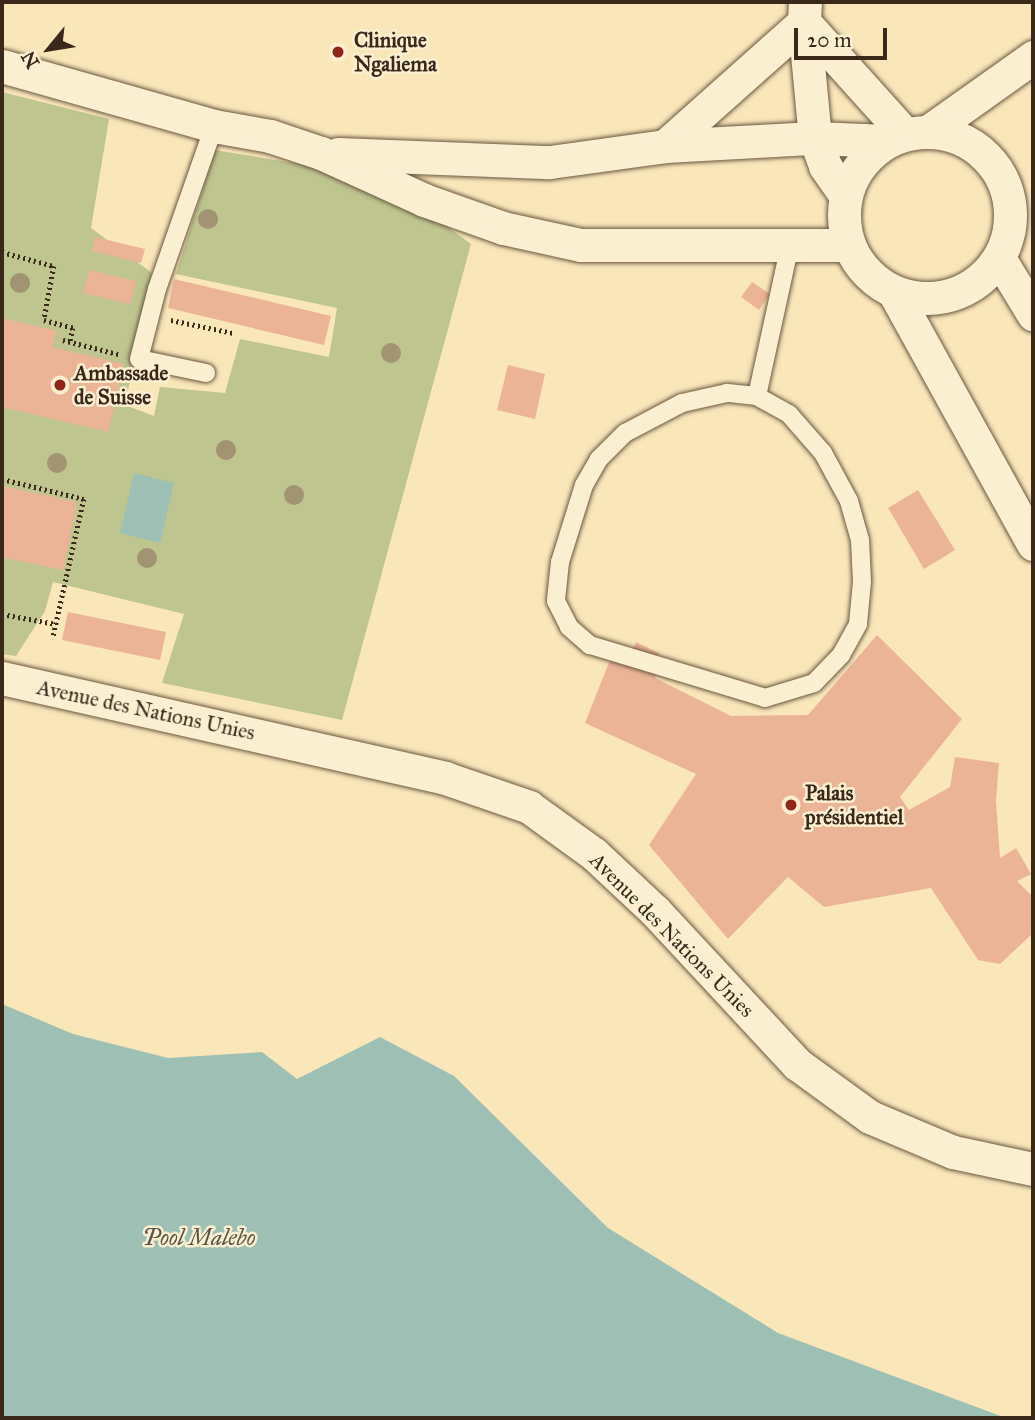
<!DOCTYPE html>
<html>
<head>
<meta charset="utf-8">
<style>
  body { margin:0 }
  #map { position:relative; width:1035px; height:1420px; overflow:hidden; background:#f9e6b9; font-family:"IM FELL Great Primer",serif }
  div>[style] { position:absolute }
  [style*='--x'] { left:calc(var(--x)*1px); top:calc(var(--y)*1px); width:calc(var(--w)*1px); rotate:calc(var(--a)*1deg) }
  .green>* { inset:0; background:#bec58f }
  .water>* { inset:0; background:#9ebfb3 }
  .building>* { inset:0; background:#ecb497 }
  .path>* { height:4.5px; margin-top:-2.25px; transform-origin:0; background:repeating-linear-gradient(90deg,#3a281a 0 2px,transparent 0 5.5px) }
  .roads { filter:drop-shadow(0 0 2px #6a5842) drop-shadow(0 0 2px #6a5842) }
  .lane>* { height:18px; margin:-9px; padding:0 9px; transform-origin:9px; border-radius:9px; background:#fbefd2 }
  .street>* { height:33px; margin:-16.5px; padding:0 16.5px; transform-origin:16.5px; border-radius:16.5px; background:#fbefd2 }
  .street>.ring { margin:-16.5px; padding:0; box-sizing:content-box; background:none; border:33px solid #fbefd2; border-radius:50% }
  .trees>* { width:20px; height:20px; margin:-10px; border-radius:50%; background:#a29372 }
  .dots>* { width:19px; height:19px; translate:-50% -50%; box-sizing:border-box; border:4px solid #fbefd2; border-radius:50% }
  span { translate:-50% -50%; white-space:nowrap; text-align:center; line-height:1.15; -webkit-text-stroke:5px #fbefd2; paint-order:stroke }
  .poi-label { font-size:21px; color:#3a281a; font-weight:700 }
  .left { translate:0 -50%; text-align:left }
  .street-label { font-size:21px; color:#3a281a }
  .water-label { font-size:23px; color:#585548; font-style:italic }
  .frame { position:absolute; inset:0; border:4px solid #3a281a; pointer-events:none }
  .north { position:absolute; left:14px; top:14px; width:70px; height:70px; -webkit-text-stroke:5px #fbefd2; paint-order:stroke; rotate:240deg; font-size:19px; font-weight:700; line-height:28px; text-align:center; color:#3a281a }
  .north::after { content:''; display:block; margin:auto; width:24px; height:32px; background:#3a281a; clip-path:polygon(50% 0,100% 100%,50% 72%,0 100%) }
  .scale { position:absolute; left:794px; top:28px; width:93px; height:32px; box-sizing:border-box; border:4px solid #3a281a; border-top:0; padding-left:9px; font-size:21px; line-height:24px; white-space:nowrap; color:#3a281a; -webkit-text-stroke:5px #fbefd2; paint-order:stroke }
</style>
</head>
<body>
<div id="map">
  <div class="green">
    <i style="clip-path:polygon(2px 92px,109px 119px,91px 228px,152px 273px,125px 405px,154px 416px,160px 387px,225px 393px,240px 339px,329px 357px,337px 308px,176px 274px,215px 150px,317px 167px,397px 190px,471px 244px,342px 720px,162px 683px,184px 614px,53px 582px,45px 611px,16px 656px,2px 654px)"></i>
  </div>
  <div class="water">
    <i style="clip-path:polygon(134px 473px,174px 483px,160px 543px,120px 533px)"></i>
    <i style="clip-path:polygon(2px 1004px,73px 1034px,168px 1058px,262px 1052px,297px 1079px,380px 1037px,454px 1076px,608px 1228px,778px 1333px,1006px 1418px,2px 1418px)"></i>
  </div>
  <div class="building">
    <i style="clip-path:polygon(95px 237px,145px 249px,141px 263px,92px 251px)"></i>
    <i style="clip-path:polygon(89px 270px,136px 281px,130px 304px,83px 293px)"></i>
    <i style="clip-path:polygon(174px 279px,331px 316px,324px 345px,168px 308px)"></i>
    <i style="clip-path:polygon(752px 282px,770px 294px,759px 310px,741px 297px)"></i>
    <i style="clip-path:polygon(2px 318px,56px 331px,52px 347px,124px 364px,108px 432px,2px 407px)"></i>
    <i style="clip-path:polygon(508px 365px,545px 374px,535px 419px,497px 410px)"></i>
    <i style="clip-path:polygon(2px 486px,77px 502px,63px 570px,2px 557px)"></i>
    <i style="clip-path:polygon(918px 490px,955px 550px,924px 569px,888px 508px)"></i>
    <i style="clip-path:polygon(68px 612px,166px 632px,160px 660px,62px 640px)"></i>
    <i style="clip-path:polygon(877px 635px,962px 719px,900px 797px,909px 810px,950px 787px,955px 757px,999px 763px,996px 800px,1000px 858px,1016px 848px,1031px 874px,1017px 881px,1033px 897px,1033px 933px,1000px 964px,978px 960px,931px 888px,824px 907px,788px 877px,728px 939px,649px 845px,696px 774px,585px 723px,610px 660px,625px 666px,636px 642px,659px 653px,655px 678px,731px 716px,808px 715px)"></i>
  </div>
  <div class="path">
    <i style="--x:2;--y:252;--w:54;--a:15.1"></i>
    <i style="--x:54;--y:266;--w:55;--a:100.5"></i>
    <i style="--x:44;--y:320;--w:30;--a:15"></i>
    <i style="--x:73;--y:328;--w:14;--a:102"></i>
    <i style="--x:171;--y:320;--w:63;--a:11.8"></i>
    <i style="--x:63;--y:340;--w:57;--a:14.3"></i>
    <i style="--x:2;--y:479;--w:84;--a:13.7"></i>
    <i style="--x:84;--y:499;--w:142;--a:102.6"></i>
    <i style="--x:2;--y:614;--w:55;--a:10.5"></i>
  </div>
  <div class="roads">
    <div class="lane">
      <i style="--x:206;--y:373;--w:68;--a:-168.2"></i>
      <i style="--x:139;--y:359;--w:72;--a:-75.6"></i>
      <i style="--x:157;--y:289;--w:173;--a:-70.7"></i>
      <i style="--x:757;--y:396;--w:30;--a:-174"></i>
      <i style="--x:727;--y:393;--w:46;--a:167.5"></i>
      <i style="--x:682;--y:403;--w:64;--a:152.2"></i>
      <i style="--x:625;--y:433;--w:37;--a:135"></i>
      <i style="--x:599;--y:459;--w:30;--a:120"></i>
      <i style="--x:584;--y:485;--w:81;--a:107.3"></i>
      <i style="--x:560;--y:562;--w:39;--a:96"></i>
      <i style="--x:556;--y:601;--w:29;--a:63"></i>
      <i style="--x:569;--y:627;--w:28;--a:41"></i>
      <i style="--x:590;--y:645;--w:183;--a:16.8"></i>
      <i style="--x:765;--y:698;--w:51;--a:-17"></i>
      <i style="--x:814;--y:683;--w:39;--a:-46"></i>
      <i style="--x:841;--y:655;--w:35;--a:-61"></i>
      <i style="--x:858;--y:624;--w:42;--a:-84.6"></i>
      <i style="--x:862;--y:582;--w:42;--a:-92.7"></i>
      <i style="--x:860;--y:540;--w:41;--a:-105.8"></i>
      <i style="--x:849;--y:501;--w:55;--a:-118.4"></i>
      <i style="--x:823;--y:453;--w:52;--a:-131.1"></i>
      <i style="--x:789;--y:414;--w:37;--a:-151"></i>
      <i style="--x:757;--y:396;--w:155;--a:-77.7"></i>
    </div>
    <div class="street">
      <i style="--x:805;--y:2;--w:20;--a:93"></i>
      <i style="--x:804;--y:22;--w:117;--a:84.6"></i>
      <i style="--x:815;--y:138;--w:30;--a:70"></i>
      <i style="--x:825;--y:166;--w:35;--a:55"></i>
      <i style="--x:804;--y:22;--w:151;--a:48"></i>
      <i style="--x:2;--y:66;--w:220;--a:15.8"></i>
      <i style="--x:214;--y:126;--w:57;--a:10.1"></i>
      <i style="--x:270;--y:136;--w:54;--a:18.4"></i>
      <i style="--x:321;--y:153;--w:113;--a:24.5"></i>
      <i style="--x:424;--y:200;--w:84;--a:19.5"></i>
      <i style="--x:503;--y:228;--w:80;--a:12.3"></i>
      <i style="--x:581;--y:245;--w:268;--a:0"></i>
      <i style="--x:929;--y:131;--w:128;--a:-35.4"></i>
      <i class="ring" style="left:844px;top:132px;width:133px;height:133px"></i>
      <i style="--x:665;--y:146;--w:186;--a:-41.7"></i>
      <i style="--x:338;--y:154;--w:212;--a:2.2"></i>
      <i style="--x:550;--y:162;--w:116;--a:-7.9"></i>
      <i style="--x:665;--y:146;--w:150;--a:-3.1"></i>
      <i style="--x:815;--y:138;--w:72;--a:2.4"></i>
      <i style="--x:999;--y:258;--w:66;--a:58.7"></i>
      <i style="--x:894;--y:292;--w:288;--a:61.1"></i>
      <i style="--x:2;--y:678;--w:454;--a:12.7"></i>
      <i style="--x:445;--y:778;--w:89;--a:19"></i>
      <i style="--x:529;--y:807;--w:80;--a:35.9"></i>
      <i style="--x:594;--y:854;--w:83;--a:43.1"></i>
      <i style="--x:655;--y:911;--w:209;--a:47.1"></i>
      <i style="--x:797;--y:1064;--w:90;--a:36"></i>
      <i style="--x:870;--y:1117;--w:90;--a:22.9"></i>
      <i style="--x:953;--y:1152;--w:82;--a:12"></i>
    </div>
  </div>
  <div class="trees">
    <i style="left:208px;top:219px"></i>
    <i style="left:20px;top:283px"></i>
    <i style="left:391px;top:353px"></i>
    <i style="left:226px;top:450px"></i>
    <i style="left:57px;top:463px"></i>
    <i style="left:294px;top:495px"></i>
    <i style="left:147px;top:558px"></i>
  </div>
  <div class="dots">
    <i style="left:338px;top:52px;background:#8f2418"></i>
    <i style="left:60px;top:385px;background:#8f2418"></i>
    <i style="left:791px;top:805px;background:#8f2418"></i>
  </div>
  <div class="poi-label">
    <span class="left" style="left:354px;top:52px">Clinique<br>Ngaliema</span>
    <span class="left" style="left:74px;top:385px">Ambassade<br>de Suisse</span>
    <span class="left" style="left:805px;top:805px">Palais<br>présidentiel</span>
  </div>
  <div class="street-label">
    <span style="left:146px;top:710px;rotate:12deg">Avenue des Nations Unies</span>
    <span style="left:672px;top:935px;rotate:45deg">Avenue des Nations Unies</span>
  </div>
  <div class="water-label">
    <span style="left:199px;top:1237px">Pool Malebo</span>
  </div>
  <div class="frame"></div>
  <div class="north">N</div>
  <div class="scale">20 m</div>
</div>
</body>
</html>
